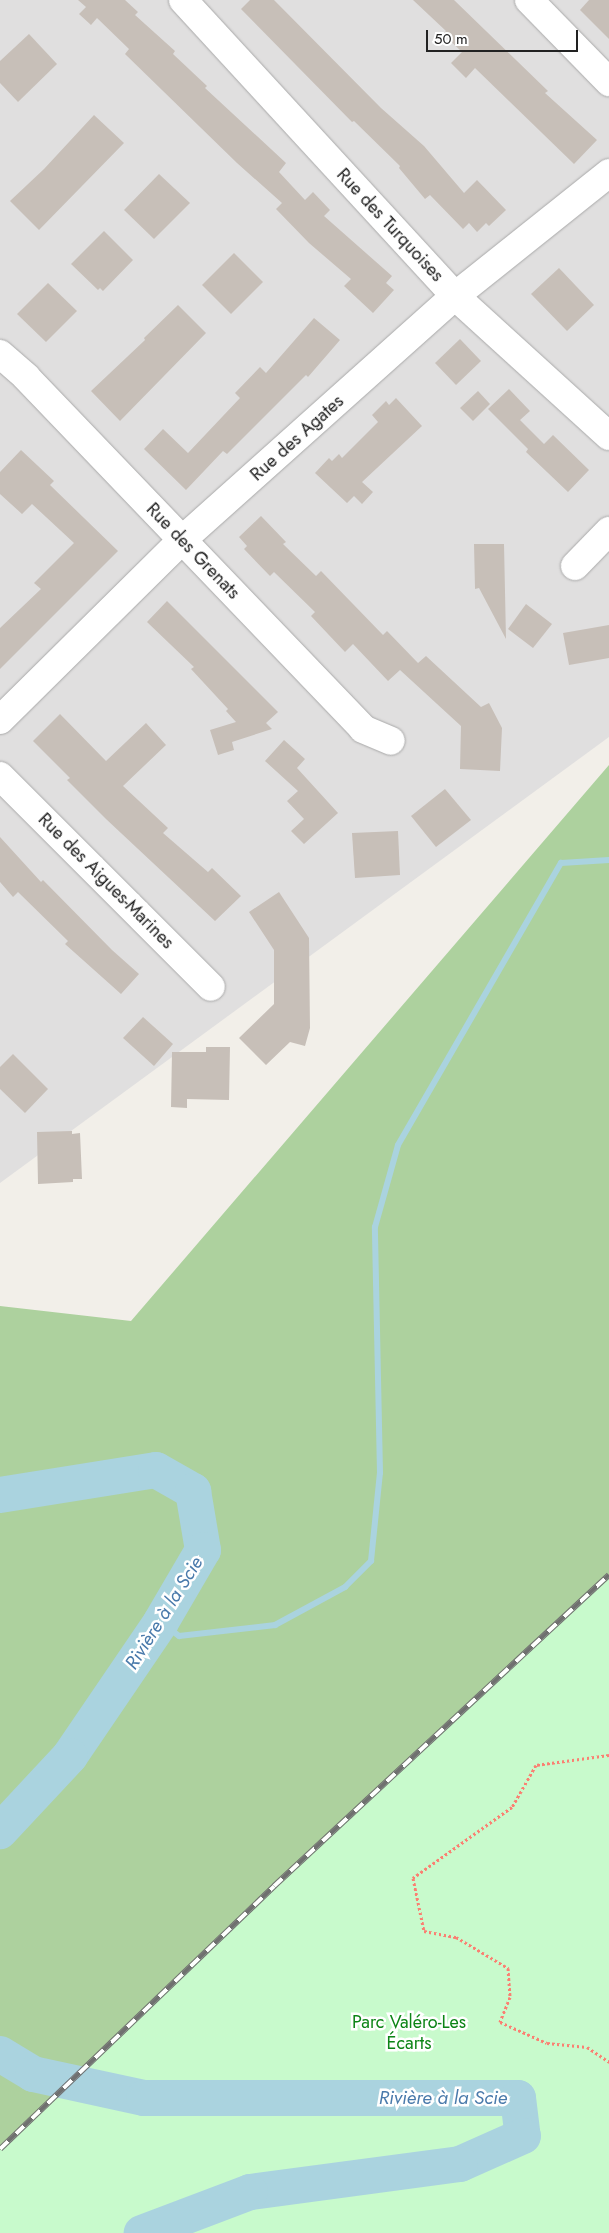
<!DOCTYPE html>
<html>
<head>
<meta charset="utf-8">
<style>
  body { margin:0 }
  #map { position:relative; width:609px; height:2233px; overflow:hidden; background:#f2efe9; font-family:Jost,sans-serif }
  div>[style] { position:absolute }
  [style*='--x'] { left:calc(var(--x)*1px); top:calc(var(--y)*1px); width:calc(var(--w)*1px); rotate:calc(var(--a)*1deg) }
  .residential>* { inset:0; background:#e0dfdf }
  .forest>* { inset:0; background:#add19e }
  .park>* { inset:0; background:#c8facc }
  .stream>* { height:6px; margin:-3px; padding:0 3px; transform-origin:3px; border-radius:3px; background:#aad3df }
  .river>* { height:36px; margin:-18px; padding:0 18px; transform-origin:18px; border-radius:18px; background:#aad3df }
  .building>* { inset:0; background:#c7bfb8 }
  .path>* { height:3px; margin-top:-1.5px; transform-origin:0; background:repeating-linear-gradient(90deg,#fa8072 0 2.5px,transparent 0 5px) }
  .roads { filter:drop-shadow(0 0 1px #a9a9a9) drop-shadow(0 0 1px #a9a9a9) }
  .minor>* { height:28px; margin:-14px; padding:0 14px; transform-origin:14px; border-radius:14px; background:#fff }
  .rail>* { height:5.5px; margin-top:-2.75px; transform-origin:0; background:repeating-linear-gradient(90deg,#fff 0 11px,#707070 0 22px); box-sizing:border-box; border-block:1px solid #707070 }
  span { translate:-50% -50%; white-space:nowrap; text-align:center; line-height:1.15; -webkit-text-stroke:5px #fff; paint-order:stroke }
  .street-label { font-size:18px; color:#222 }
  .park-label { font-size:18px; color:#0c8416 }
  .water-label { font-size:19px; color:#4a7aab; font-style:italic }
  .scale { position:absolute; left:426px; top:30px; width:152px; height:22px; box-sizing:border-box; border:2px solid #222; border-top:0; padding-left:6px; font-size:15px; line-height:18px; white-space:nowrap; color:#222; -webkit-text-stroke:4px #fff; paint-order:stroke }
</style>
</head>
<body>
<div id="map">
  <div class="residential">
    <i style="clip-path:polygon(0 0,609px 0,609px 737px,0 1183px)"></i>
  </div>
  <div class="forest">
    <i style="clip-path:polygon(609px 765px,609px 2233px,0 2233px,0 1306px,131px 1321px)"></i>
  </div>
  <div class="park">
    <i style="clip-path:polygon(609px 1575px,609px 2233px,0 2233px,0 2150px,274px 1886px)"></i>
  </div>
  <div class="stream">
    <i style="--x:161;--y:1622;--w:23;--a:38"></i>
    <i style="--x:179;--y:1636;--w:97;--a:-6.5"></i>
    <i style="--x:275;--y:1625;--w:80;--a:-28.5"></i>
    <i style="--x:345;--y:1587;--w:37;--a:-45"></i>
    <i style="--x:371;--y:1561;--w:88;--a:-84.2"></i>
    <i style="--x:380;--y:1473;--w:246;--a:-91.2"></i>
    <i style="--x:375;--y:1227;--w:85;--a:-74.3"></i>
    <i style="--x:398;--y:1145;--w:326;--a:-60"></i>
    <i style="--x:561;--y:863;--w:48;--a:-3.6"></i>
  </div>
  <div class="river">
    <i style="--x:0;--y:1495;--w:158;--a:-9.1"></i>
    <i style="--x:156;--y:1470;--w:43;--a:29.6"></i>
    <i style="--x:193;--y:1491;--w:60;--a:80.4"></i>
    <i style="--x:203;--y:1550;--w:83;--a:120.3"></i>
    <i style="--x:161;--y:1622;--w:162;--a:124.2"></i>
    <i style="--x:70;--y:1756;--w:103;--a:133"></i>
    <i style="--x:0;--y:2054;--w:39;--a:31"></i>
    <i style="--x:33;--y:2074;--w:114;--a:12.2"></i>
    <i style="--x:144;--y:2098;--w:374;--a:0"></i>
    <i style="--x:518;--y:2098;--w:38;--a:83"></i>
    <i style="--x:523;--y:2136;--w:69;--a:156"></i>
    <i style="--x:460;--y:2164;--w:212;--a:172.4"></i>
    <i style="--x:250;--y:2192;--w:116;--a:159.2"></i>
  </div>
  <div class="building">
    <i style="clip-path:polygon(78px 0,125px 0,138px 12px,135px 15px,175px 51px,173px 54px,207px 86px,205px 88px,286px 163px,279px 172px,305px 200px,313px 192px,330px 210px,324px 216px,392px 276px,386px 283px,394px 290px,373px 313px,344px 286px,351px 279px,309px 243px,276px 209px,282px 203px,237px 163px,125px 54px,129px 49px,97px 18px,91px 25px,79px 14px,86px 7px)"></i>
    <i style="clip-path:polygon(250px 0,274px 0,381px 108px,424px 146px,464px 193px,477px 180px,506px 210px,489px 226px,486px 223px,477px 232px,469px 223px,463px 229px,430px 195px,425px 199px,399px 168px,400px 166px,354px 121px,352px 122px,241px 9px)"></i>
    <i style="clip-path:polygon(413px 0,454px 0,548px 91px,545px 93px,597px 140px,574px 164px,475px 68px,466px 78px,451px 63px,462px 52px,443px 34px,446px 31px)"></i>
    <i style="clip-path:polygon(589px 0,609px 0,609px 39px,580px 10px)"></i>
    <i style="clip-path:polygon(29px 34px,57px 64px,18px 102px,0 83px,0 61px)"></i>
    <i style="clip-path:polygon(94px 115px,124px 143px,39px 230px,10px 201px,44px 169px)"></i>
    <i style="clip-path:polygon(159px 174px,190px 203px,154px 239px,124px 210px)"></i>
    <i style="clip-path:polygon(104px 231px,133px 260px,103px 291px,100px 288px,98px 290px,71px 264px)"></i>
    <i style="clip-path:polygon(234px 253px,263px 282px,231px 314px,202px 285px)"></i>
    <i style="clip-path:polygon(559px 268px,594px 305px,567px 331px,531px 294px)"></i>
    <i style="clip-path:polygon(48px 283px,77px 311px,46px 342px,17px 314px)"></i>
    <i style="clip-path:polygon(178px 305px,206px 333px,120px 421px,91px 391px,145px 340px,144px 338px)"></i>
    <i style="clip-path:polygon(314px 318px,340px 340px,308px 377px,306px 375px,227px 454px,223px 451px,186px 490px,144px 449px,163px 429px,188px 453px,240px 398px,235px 393px,260px 367px,266px 373px)"></i>
    <i style="clip-path:polygon(460px 339px,481px 361px,456px 385px,435px 363px)"></i>
    <i style="clip-path:polygon(509px 389px,530px 411px,520px 420px,544px 444px,553px 435px,589px 470px,568px 492px,526px 452px,528px 449px,488px 409px)"></i>
    <i style="clip-path:polygon(478px 391px,490px 404px,473px 421px,460px 408px)"></i>
    <i style="clip-path:polygon(396px 398px,422px 426px,362px 482px,373px 492px,362px 504px,354px 496px,347px 503px,315px 473px,329px 458px,332px 461px,339px 454px,342px 458px,378px 422px,372px 415px,386px 401px,389px 405px)"></i>
    <i style="clip-path:polygon(21px 450px,54px 481px,50px 485px,118px 551px,0 669px,0 628px,41px 589px,34px 583px,74px 543px,32px 504px,22px 514px,0 494px,0 472px)"></i>
    <i style="clip-path:polygon(261px 516px,286px 542px,283px 544px,316px 576px,321px 571px,383px 635px,387px 631px,418px 663px,426px 656px,481px 707px,489px 703px,502px 728px,500px 771px,460px 769px,461px 726px,400px 670px,388px 681px,353px 644px,345px 652px,311px 616px,315px 612px,274px 572px,270px 576px,244px 549px,247px 546px,239px 537px)"></i>
    <i style="clip-path:polygon(474px 544px,504px 544px,506px 639px,479px 588px,475px 589px)"></i>
    <i style="clip-path:polygon(167px 601px,278px 712px,266px 723px,272px 729px,232px 742px,234px 750px,218px 755px,210px 730px,236px 722px,226px 711px,228px 709px,191px 669px,194px 667px,147px 622px)"></i>
    <i style="clip-path:polygon(526px 604px,552px 624px,533px 648px,508px 629px)"></i>
    <i style="clip-path:polygon(609px 625px,609px 658px,569px 665px,563px 633px)"></i>
    <i style="clip-path:polygon(60px 714px,106px 761px,146px 723px,166px 745px,123px 786px,168px 828px,163px 833px,208px 872px,212px 868px,241px 896px,215px 921px,106px 819px,67px 780px,70px 778px,33px 741px)"></i>
    <i style="clip-path:polygon(284px 740px,305px 759px,297px 768px,338px 813px,304px 844px,291px 831px,304px 819px,287px 801px,298px 791px,265px 761px)"></i>
    <i style="clip-path:polygon(445px 789px,471px 820px,436px 847px,411px 816px)"></i>
    <i style="clip-path:polygon(398px 831px,400px 875px,355px 878px,352px 833px)"></i>
    <i style="clip-path:polygon(0 837px,41px 882px,43px 880px,112px 950px,139px 974px,121px 994px,65px 944px,68px 941px,18px 892px,13px 897px,0 882px)"></i>
    <i style="clip-path:polygon(279px 892px,309px 938px,310px 1028px,305px 1046px,290px 1042px,266px 1065px,239px 1038px,274px 1004px,274px 950px,249px 912px)"></i>
    <i style="clip-path:polygon(143px 1017px,173px 1044px,154px 1066px,123px 1038px)"></i>
    <i style="clip-path:polygon(206px 1047px,230px 1047px,229px 1100px,187px 1099px,187px 1108px,171px 1107px,172px 1052px,206px 1052px)"></i>
    <i style="clip-path:polygon(13px 1054px,48px 1089px,25px 1113px,0 1089px,0 1067px)"></i>
    <i style="clip-path:polygon(72px 1131px,72px 1134px,80px 1133px,82px 1179px,73px 1179px,73px 1182px,38px 1184px,37px 1132px)"></i>
  </div>
  <div class="path">
    <i style="--x:609;--y:1755;--w:74;--a:172.2"></i>
    <i style="--x:536;--y:1765;--w:48;--a:119.7"></i>
    <i style="--x:512;--y:1807;--w:122;--a:144.4"></i>
    <i style="--x:413;--y:1878;--w:54;--a:78.3"></i>
    <i style="--x:424;--y:1931;--w:33;--a:11"></i>
    <i style="--x:456;--y:1937;--w:61;--a:30.8"></i>
    <i style="--x:508;--y:1968;--w:29;--a:86"></i>
    <i style="--x:510;--y:1997;--w:27;--a:112"></i>
    <i style="--x:500;--y:2022;--w:51;--a:24.1"></i>
    <i style="--x:547;--y:2043;--w:40;--a:5.7"></i>
    <i style="--x:587;--y:2047;--w:27;--a:34"></i>
  </div>
  <div class="roads">
    <div class="minor">
      <i style="--x:183;--y:0;--w:402;--a:47.4"></i>
      <i style="--x:455;--y:296;--w:208;--a:42.3"></i>
      <i style="--x:529;--y:0;--w:115;--a:45.7"></i>
      <i style="--x:0;--y:354;--w:35;--a:41"></i>
      <i style="--x:26;--y:377;--w:487;--a:46.2"></i>
      <i style="--x:363;--y:729;--w:30;--a:23"></i>
      <i style="--x:575;--y:566;--w:49;--a:-45.8"></i>
      <i style="--x:0;--y:720;--w:256;--a:-44.7"></i>
      <i style="--x:182;--y:540;--w:366;--a:-41.8"></i>
      <i style="--x:455;--y:296;--w:197;--a:-38.6"></i>
      <i style="--x:0;--y:776;--w:298;--a:45"></i>
    </div>
  </div>
  <div class="rail">
    <i style="--x:0;--y:2149;--w:380;--a:-43.8"></i>
    <i style="--x:274;--y:1886;--w:457;--a:-42.9"></i>
  </div>
  <div class="street-label">
    <span style="left:390px;top:225px;rotate:47deg">Rue des Turquoises</span>
    <span style="left:297px;top:438px;rotate:-42deg">Rue des Agates</span>
    <span style="left:193px;top:551px;rotate:46deg">Rue des Grenats</span>
    <span style="left:106px;top:881px;rotate:45deg">Rue des Aigues-Marines</span>
  </div>
  <div class="park-label">
    <span style="left:409px;top:2033px">Parc Valéro-Les<br>Écarts</span>
  </div>
  <div class="water-label">
    <span style="left:164px;top:1613px;rotate:-58deg">Rivière à la Scie</span>
    <span style="left:443px;top:2098px">Rivière à la Scie</span>
  </div>
  <div class="scale">50 m</div>
</div>
</body>
</html>
